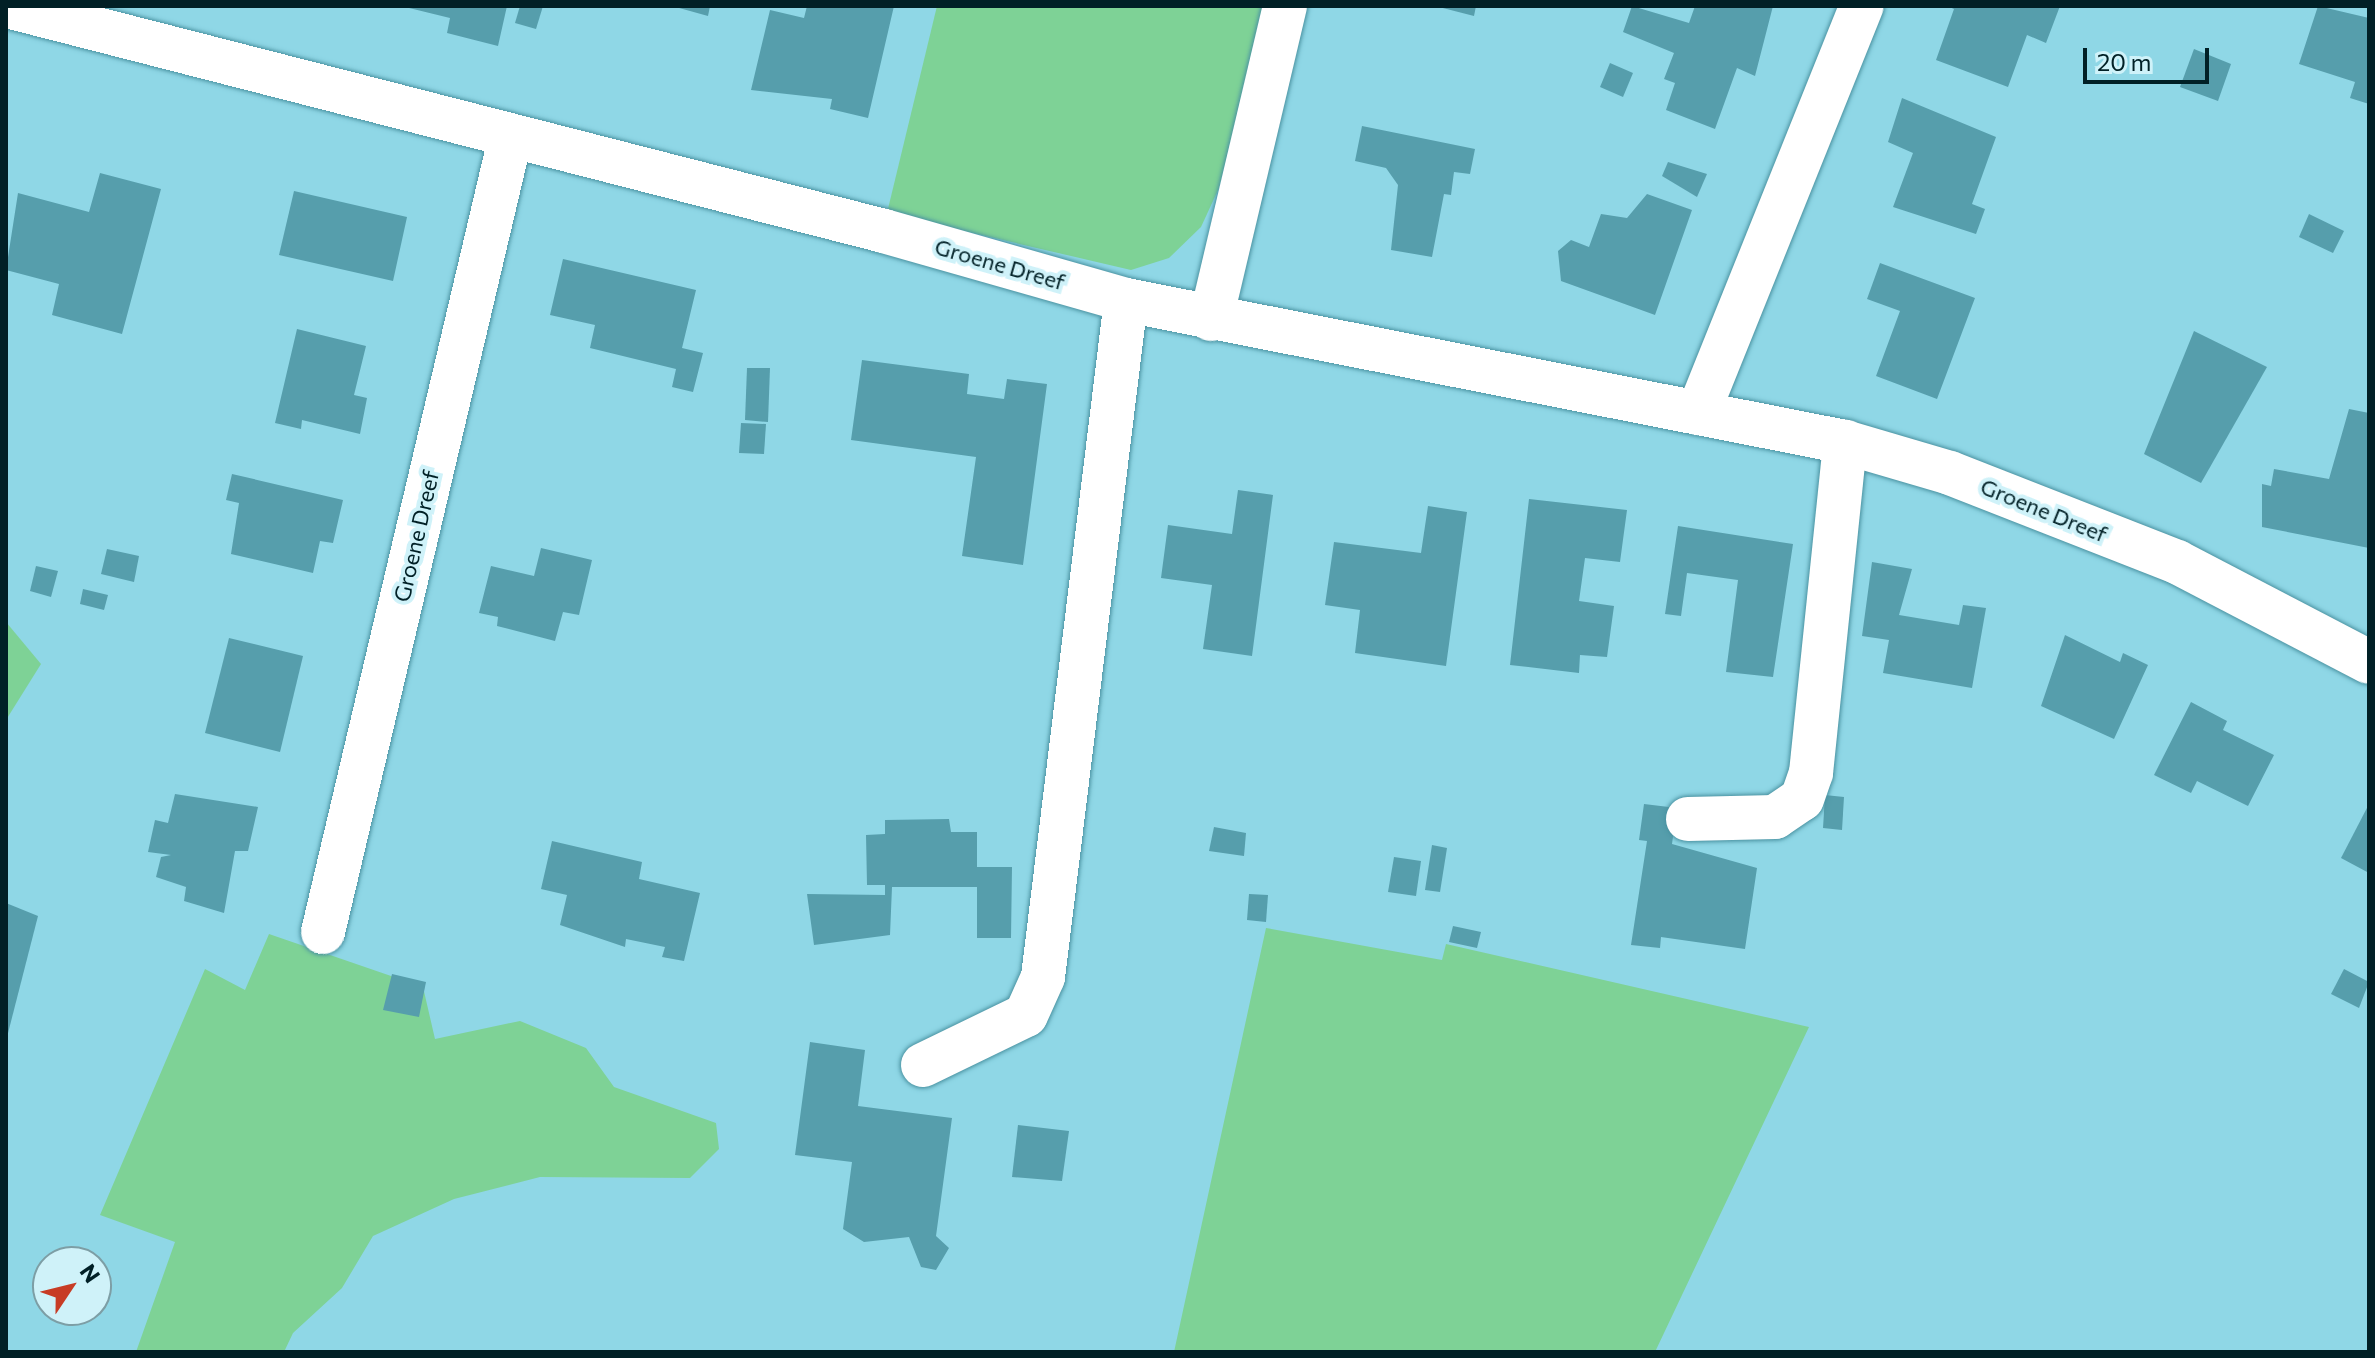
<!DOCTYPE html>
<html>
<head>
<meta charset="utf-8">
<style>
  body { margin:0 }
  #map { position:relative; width:2375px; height:1358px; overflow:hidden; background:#8fd7e6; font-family:Commissioner,sans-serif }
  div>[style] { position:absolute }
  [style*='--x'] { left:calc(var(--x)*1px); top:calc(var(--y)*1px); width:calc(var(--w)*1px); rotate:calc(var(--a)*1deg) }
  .green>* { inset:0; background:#7ed296 }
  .building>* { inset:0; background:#569eac }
  .roads { filter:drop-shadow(0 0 2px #4a92a1) drop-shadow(0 0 2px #4a92a1) }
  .minor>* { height:44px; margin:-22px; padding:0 22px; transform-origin:22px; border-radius:22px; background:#fff }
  span { translate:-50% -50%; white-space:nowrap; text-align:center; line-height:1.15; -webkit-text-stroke:8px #cff2f9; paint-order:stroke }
  .street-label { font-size:22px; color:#012026 }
  .frame { position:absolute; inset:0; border:8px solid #012026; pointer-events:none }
  .north { position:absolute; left:32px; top:1246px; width:80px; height:80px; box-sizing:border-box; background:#cff2f9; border:2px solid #7d9ea5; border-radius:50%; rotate:55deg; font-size:22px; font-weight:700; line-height:32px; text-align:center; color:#012026 }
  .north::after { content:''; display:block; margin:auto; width:28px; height:36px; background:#c73c25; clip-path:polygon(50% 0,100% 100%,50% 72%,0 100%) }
  .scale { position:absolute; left:2083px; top:48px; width:126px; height:36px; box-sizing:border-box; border:4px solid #012026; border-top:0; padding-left:10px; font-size:24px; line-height:28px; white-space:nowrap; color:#012026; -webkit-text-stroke:6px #cff2f9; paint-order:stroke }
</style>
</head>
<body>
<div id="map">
  <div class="green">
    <i style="clip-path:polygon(937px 6px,1265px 6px,1219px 188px,1201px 227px,1169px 258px,1131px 270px,887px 213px)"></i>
    <i style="clip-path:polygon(6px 622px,41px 664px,6px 720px)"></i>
    <i style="clip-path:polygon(1266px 928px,1442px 960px,1446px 944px,1809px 1027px,1655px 1352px,1174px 1352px)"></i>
    <i style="clip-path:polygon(269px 934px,423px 987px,435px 1039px,520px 1021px,586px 1048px,614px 1087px,716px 1123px,719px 1149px,690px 1178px,540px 1177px,454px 1199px,373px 1236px,342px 1288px,293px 1333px,284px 1352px,136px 1352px,175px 1242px,100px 1215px,205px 969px,245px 990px)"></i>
  </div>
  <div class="building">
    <i style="clip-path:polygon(507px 6px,498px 46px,447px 33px,450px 18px,405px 7px)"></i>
    <i style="clip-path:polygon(520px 6px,543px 6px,536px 29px,515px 23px)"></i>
    <i style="clip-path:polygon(672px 6px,710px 6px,708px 16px)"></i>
    <i style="clip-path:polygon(807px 6px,894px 6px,868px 118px,830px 109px,832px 99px,751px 90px,770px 10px,804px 18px)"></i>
    <i style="clip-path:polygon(1435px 6px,1476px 6px,1474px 16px)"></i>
    <i style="clip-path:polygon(1632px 6px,1689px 23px,1695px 6px,1773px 6px,1755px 76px,1737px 68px,1715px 129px,1666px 110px,1675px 83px,1664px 79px,1674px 53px,1623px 32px)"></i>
    <i style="clip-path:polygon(1947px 6px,2060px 6px,2046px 43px,2027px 35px,2008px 87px,1936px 60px,1954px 9px)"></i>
    <i style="clip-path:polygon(2318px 6px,2369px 18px,2369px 104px,2350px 98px,2355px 82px,2299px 64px)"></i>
    <i style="clip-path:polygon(2194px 49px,2231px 64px,2218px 101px,2180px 87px)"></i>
    <i style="clip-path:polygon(1610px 63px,1633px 73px,1623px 97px,1600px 87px)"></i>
    <i style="clip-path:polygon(1902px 98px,1996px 137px,1972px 204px,1985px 209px,1976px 234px,1893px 207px,1913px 153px,1888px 142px)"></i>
    <i style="clip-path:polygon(1362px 126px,1475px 149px,1470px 174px,1454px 172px,1451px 195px,1444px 194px,1432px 257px,1391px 250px,1398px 185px,1386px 168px,1355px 161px)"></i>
    <i style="clip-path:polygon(1668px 162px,1707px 174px,1697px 197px,1662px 176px)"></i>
    <i style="clip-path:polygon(100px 173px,161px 189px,122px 334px,52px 315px,59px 284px,6px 270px,18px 193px,89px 212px)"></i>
    <i style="clip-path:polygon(294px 191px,407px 217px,393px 281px,279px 255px)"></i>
    <i style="clip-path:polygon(1647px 194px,1692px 210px,1655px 315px,1561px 281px,1558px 251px,1571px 240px,1589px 247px,1601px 214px,1627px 218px)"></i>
    <i style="clip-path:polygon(2309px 214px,2344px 231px,2333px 253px,2299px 237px)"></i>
    <i style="clip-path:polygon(563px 259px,696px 290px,682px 348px,703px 353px,693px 392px,672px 387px,676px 369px,590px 348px,595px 325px,550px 315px)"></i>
    <i style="clip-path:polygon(1880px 263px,1975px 298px,1937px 399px,1876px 376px,1900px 311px,1867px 299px)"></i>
    <i style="clip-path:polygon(297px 329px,366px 346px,354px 395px,367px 398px,360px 434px,302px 420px,301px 429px,275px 423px)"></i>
    <i style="clip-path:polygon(2194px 331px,2267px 367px,2201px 483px,2144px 454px)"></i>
    <i style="clip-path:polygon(862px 360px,969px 374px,967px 394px,1004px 399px,1007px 379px,1047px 384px,1023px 565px,962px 556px,976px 457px,851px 440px)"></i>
    <i style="clip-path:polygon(747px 368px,770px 368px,768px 422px,745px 420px)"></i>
    <i style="clip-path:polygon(2349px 409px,2369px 413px,2369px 548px,2262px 527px,2262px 484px,2271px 486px,2274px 469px,2329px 479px)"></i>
    <i style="clip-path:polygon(741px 423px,766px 424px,764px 454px,739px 453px)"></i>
    <i style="clip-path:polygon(232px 474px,343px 500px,333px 543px,320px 541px,313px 573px,231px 554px,239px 503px,226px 500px)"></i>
    <i style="clip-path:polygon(1238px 490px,1273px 495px,1252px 656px,1203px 649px,1212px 585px,1161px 578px,1168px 525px,1232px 534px)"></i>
    <i style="clip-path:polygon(1529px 499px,1627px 510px,1620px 562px,1585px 558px,1579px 601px,1614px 606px,1607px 657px,1580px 655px,1579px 673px,1510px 665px)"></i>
    <i style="clip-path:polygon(1428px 506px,1467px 512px,1446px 666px,1355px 653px,1360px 610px,1325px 605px,1334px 542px,1421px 553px)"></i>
    <i style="clip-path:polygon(1678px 526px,1793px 544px,1773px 677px,1726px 672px,1738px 580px,1687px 573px,1681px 616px,1665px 614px)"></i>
    <i style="clip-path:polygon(541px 548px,592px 560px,579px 615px,563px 612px,555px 641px,497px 626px,498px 617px,479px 613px,491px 566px,534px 576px)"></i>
    <i style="clip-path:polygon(107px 549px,139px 556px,134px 582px,101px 574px)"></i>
    <i style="clip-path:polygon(1872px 562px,1912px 569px,1899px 615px,1959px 625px,1963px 605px,1986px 608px,1972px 688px,1883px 673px,1889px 640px,1862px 636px)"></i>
    <i style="clip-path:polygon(36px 566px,58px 571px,51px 597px,30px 591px)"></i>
    <i style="clip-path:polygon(83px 589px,108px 595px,104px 610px,80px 604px)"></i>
    <i style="clip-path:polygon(2065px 635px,2120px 662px,2123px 653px,2148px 665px,2114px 739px,2041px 706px)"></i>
    <i style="clip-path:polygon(229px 638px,303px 656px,280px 752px,205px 733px)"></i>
    <i style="clip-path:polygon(2191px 702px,2227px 721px,2223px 730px,2274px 755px,2248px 806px,2197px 781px,2191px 793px,2154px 775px)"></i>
    <i style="clip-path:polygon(175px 794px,258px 807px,248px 851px,235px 851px,224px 913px,184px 901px,186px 887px,156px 877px,161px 857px,171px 855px,148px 852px,155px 820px,168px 823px)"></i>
    <i style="clip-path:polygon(1825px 795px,1844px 797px,1842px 830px,1823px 828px)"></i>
    <i style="clip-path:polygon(1644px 804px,1677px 808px,1672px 844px,1757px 868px,1745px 949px,1661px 937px,1660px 948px,1631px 945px,1647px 841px,1639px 840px)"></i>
    <i style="clip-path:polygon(2369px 804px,2369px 873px,2341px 858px)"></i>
    <i style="clip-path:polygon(949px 819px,951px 832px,977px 832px,977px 867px,1012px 867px,1011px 938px,977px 938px,977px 887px,892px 887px,890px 935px,814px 945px,807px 894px,885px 895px,885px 885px,867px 885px,866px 835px,885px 834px,885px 820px)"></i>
    <i style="clip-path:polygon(1214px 827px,1246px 833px,1244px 856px,1209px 851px)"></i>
    <i style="clip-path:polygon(552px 841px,642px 862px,639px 879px,700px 893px,684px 961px,662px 957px,665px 947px,626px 939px,625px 947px,560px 925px,567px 895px,541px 889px)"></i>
    <i style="clip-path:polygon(1432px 845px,1447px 848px,1440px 892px,1425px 890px)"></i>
    <i style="clip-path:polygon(1394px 857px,1421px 861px,1416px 896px,1388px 892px)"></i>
    <i style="clip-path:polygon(1249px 894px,1268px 895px,1266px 922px,1247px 920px)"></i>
    <i style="clip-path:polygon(6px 903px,38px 916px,6px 1041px)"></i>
    <i style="clip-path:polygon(1453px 926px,1481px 932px,1477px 948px,1449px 942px)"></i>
    <i style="clip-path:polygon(2344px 969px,2369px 982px,2359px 1008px,2331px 994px)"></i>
    <i style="clip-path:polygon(392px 974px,426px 982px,419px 1017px,383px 1010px)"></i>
    <i style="clip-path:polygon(810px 1042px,865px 1050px,858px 1106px,952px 1118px,936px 1236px,949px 1248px,936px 1270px,921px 1267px,909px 1237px,864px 1242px,843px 1229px,852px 1162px,795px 1155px)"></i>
    <i style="clip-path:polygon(1018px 1125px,1069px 1131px,1062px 1181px,1012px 1177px)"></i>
  </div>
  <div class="roads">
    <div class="minor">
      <i style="--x:7;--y:6;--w:905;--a:14.39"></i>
      <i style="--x:884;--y:231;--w:252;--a:15.9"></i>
      <i style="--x:1126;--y:300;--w:733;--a:11.17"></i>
      <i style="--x:1845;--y:442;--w:109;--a:16.4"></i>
      <i style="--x:1950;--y:473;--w:244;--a:21.4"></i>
      <i style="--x:2177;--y:562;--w:216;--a:27.5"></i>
      <i style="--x:1211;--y:319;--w:322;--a:-76.7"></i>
      <i style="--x:1698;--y:413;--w:439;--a:-68.1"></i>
      <i style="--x:1688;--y:819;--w:87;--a:-1.3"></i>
      <i style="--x:1775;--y:817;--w:32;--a:-34"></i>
      <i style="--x:1802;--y:799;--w:28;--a:-71"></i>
      <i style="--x:1811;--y:773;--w:333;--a:-84.1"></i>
      <i style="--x:323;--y:932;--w:815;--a:-76.73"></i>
      <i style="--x:923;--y:1065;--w:114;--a:-25.9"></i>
      <i style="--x:1026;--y:1015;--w:42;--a:-65.9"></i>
      <i style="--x:1043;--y:977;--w:682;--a:-83.01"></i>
    </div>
  </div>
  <div class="street-label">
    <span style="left:1000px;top:264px;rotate:16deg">Groene Dreef</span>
    <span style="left:2044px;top:510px;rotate:22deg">Groene Dreef</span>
    <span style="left:416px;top:536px;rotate:-77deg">Groene Dreef</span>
  </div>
  <div class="frame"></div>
  <div class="north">N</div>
  <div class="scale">20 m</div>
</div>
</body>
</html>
